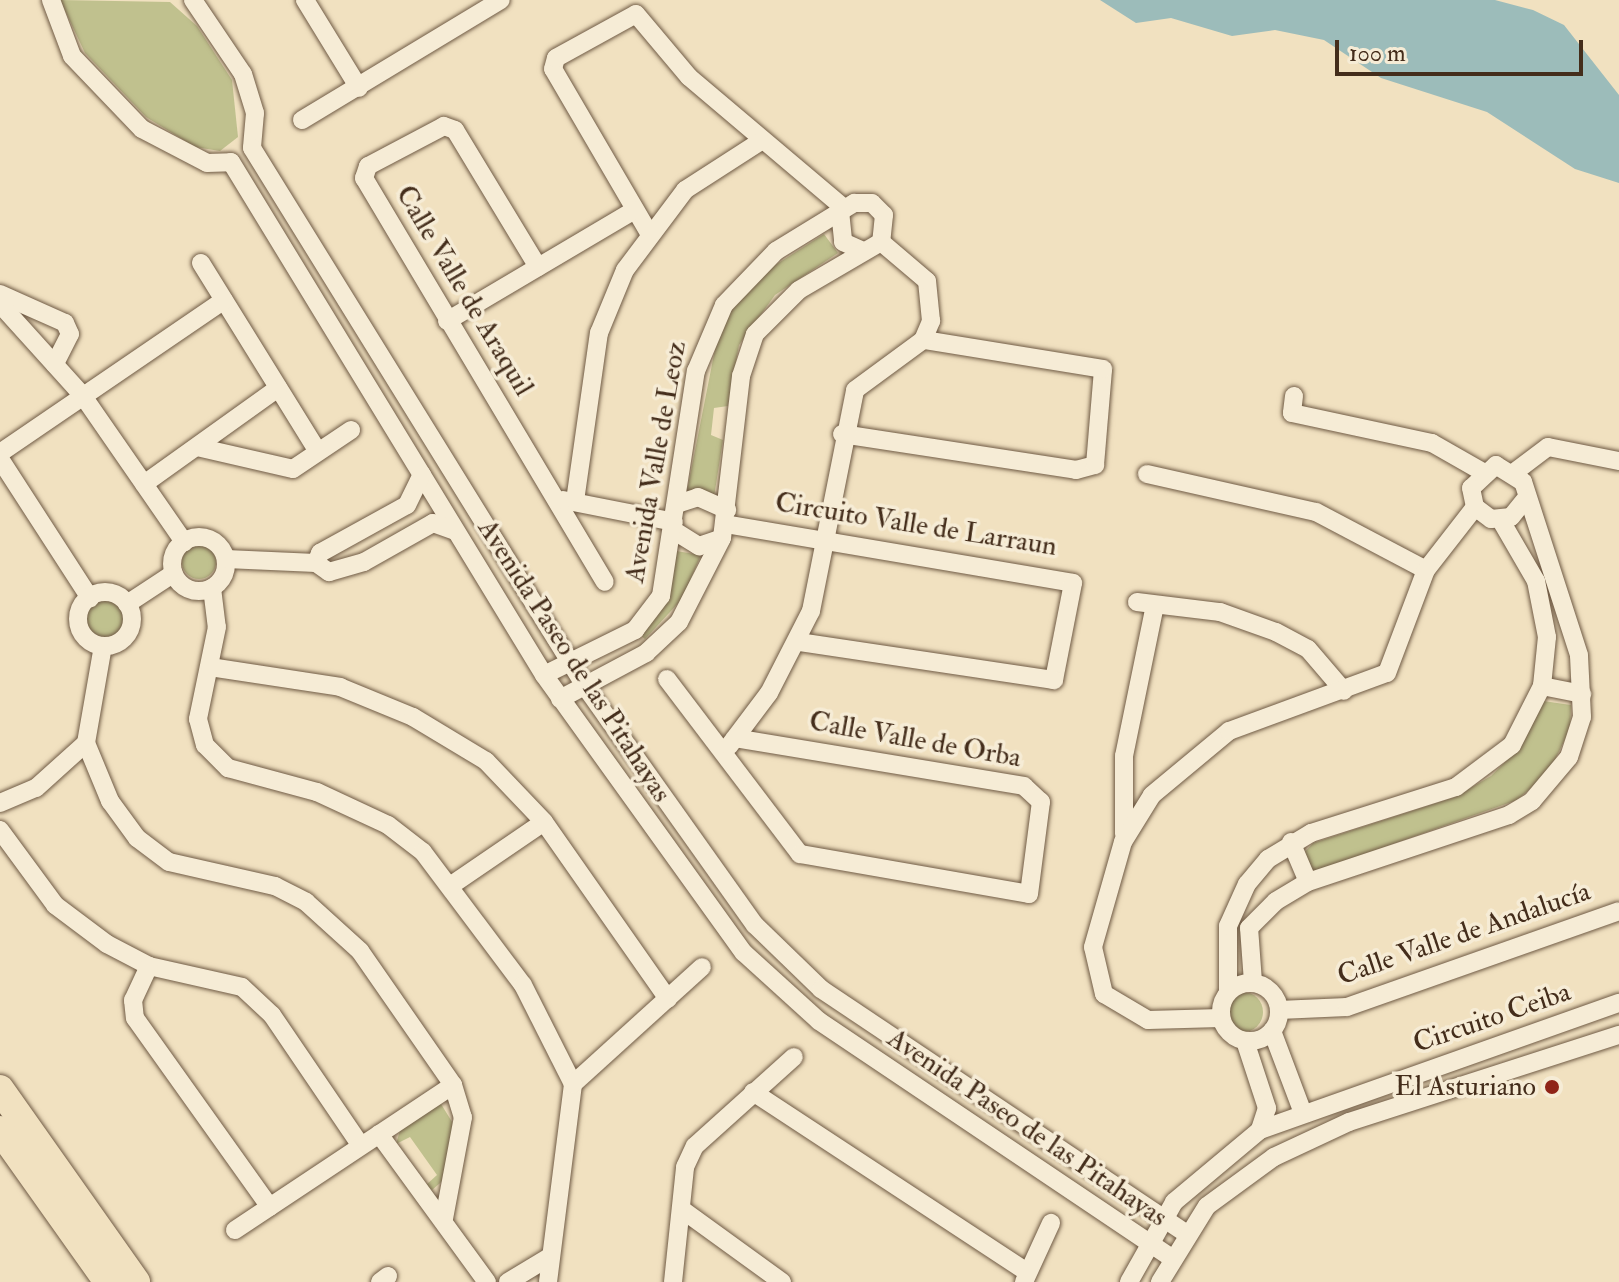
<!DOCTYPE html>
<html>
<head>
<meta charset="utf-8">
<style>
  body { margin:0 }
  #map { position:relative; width:1619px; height:1282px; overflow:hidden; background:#f1e1c0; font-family:"IM FELL Double Pica",serif }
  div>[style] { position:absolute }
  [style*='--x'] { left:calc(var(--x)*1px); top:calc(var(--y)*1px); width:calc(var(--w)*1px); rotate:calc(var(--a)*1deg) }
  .green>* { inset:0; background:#c0c18e }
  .round { border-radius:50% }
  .water>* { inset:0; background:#9cbcba }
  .roads { filter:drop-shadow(0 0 2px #6f5a44) drop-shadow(0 0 2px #6f5a44) }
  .minor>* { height:18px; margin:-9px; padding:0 9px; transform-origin:9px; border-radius:9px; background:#f6ecd6 }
  .minor>.ring { margin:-9px; padding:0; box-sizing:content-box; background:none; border:18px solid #f6ecd6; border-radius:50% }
  .highway>* { height:28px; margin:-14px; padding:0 14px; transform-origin:14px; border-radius:14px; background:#f1e1c0 }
  .dots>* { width:22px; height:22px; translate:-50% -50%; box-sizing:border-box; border:4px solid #f6ecd6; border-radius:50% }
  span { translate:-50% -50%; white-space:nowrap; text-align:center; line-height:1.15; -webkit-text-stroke:7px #f6ecd6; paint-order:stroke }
  .street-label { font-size:28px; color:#442d1b }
  .poi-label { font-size:28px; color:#442d1b }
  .right { translate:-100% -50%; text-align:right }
  .scale { position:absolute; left:1335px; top:40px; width:248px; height:36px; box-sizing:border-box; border:4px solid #442d1b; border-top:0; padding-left:10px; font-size:24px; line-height:28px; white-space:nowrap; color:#442d1b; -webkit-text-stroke:6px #f6ecd6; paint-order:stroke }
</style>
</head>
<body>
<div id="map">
  <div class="green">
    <i style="clip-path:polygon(60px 0,170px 2px,197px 26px,232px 80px,238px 137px,220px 151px,195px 147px,146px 117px,85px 53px)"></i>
    <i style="clip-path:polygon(824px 234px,838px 253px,775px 295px,739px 345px,728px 406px,714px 408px,711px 435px,723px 440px,714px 497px,687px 491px,720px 324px,758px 276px)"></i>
    <i class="round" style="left:182px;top:545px;width:34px;height:34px"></i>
    <i style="clip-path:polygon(676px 551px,701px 555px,682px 599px,645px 639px,640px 635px)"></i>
    <i class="round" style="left:85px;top:600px;width:38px;height:38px"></i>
    <i style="clip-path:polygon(1543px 701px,1571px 705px,1570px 729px,1549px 772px,1517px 800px,1314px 872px,1303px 854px,1313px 843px,1455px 797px,1491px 776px,1513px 754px)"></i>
    <i class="round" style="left:1223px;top:992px;width:40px;height:40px"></i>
    <i style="clip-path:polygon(441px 1104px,454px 1125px,446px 1178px,432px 1190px,426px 1185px,437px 1175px,410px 1137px,396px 1144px,401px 1127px)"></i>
  </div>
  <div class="water">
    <i style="clip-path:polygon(1100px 0,1495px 0,1533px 10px,1564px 25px,1619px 95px,1619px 183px,1575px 169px,1487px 112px,1381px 78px,1324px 40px,1275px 30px,1232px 36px,1171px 18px,1136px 23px)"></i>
  </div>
  <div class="roads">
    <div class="minor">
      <i style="--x:51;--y:0;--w:60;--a:69.4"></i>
      <i style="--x:72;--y:56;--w:101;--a:46.2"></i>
      <i style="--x:142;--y:129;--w:73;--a:27.6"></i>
      <i style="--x:207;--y:163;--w:24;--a:-2"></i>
      <i style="--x:193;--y:0;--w:89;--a:56"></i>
      <i style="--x:243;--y:74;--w:41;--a:72.9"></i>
      <i style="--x:255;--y:113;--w:35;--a:95"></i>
      <i style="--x:252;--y:148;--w:633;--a:58.24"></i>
      <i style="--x:585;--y:686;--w:293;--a:54.6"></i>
      <i style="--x:755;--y:925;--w:92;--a:44.1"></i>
      <i style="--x:821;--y:989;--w:439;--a:33.8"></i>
      <i style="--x:305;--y:0;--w:103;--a:58.5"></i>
      <i style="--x:302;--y:120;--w:232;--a:-31.1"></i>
      <i style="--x:231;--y:162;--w:601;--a:58.61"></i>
      <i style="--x:544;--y:675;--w:342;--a:54.3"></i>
      <i style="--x:744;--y:953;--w:101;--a:42.2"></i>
      <i style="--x:819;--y:1021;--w:425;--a:33.9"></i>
      <i style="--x:840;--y:211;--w:31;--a:84"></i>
      <i style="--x:843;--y:242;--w:22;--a:24"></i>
      <i style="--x:649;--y:233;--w:190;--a:-120.3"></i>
      <i style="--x:553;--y:69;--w:11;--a:-75"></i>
      <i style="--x:556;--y:58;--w:91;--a:-28.8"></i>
      <i style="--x:636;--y:14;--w:82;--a:49.9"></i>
      <i style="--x:689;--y:77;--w:203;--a:40.2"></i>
      <i style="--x:201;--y:263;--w:222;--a:58.2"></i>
      <i style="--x:538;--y:267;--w:160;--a:-121.2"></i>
      <i style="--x:455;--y:130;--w:12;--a:-160"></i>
      <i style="--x:444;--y:126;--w:86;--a:152.2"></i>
      <i style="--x:368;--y:166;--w:13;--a:108"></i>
      <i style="--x:364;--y:178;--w:470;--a:59.2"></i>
      <i style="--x:0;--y:294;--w:71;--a:24"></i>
      <i style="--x:65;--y:323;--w:12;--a:66"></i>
      <i style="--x:70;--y:334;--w:34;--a:117"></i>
      <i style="--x:0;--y:304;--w:124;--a:47.9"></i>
      <i style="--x:83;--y:396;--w:178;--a:55.3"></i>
      <i style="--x:447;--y:321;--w:218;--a:-30.6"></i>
      <i style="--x:1294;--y:396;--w:17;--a:97"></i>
      <i style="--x:1292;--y:413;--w:143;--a:12.1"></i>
      <i style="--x:1432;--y:443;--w:56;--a:29.7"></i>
      <i style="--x:842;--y:434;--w:237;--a:8.7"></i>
      <i style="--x:1076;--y:470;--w:20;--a:-15"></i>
      <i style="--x:1095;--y:465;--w:96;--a:-85.2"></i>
      <i style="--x:1103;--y:369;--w:182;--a:-170.8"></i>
      <i style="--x:197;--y:447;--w:98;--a:12.9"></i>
      <i style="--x:293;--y:469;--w:70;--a:-33.9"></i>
      <i style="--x:0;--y:453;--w:271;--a:-34.3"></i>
      <i style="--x:0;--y:459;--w:166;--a:57.1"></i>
      <i style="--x:1516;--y:471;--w:40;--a:-37"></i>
      <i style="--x:1548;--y:447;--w:72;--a:11.2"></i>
      <i style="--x:1147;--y:474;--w:173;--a:12.7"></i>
      <i style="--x:1316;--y:512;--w:124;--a:27.8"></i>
      <i style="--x:144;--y:484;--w:165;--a:-35.6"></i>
      <i style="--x:563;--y:500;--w:113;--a:11.2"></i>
      <i style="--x:575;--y:501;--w:170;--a:-81.9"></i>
      <i style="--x:599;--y:333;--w:68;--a:-67.6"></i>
      <i style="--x:625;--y:270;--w:100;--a:-53.1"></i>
      <i style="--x:685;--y:190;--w:90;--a:-32.8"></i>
      <i style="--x:677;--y:504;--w:22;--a:-18"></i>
      <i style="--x:698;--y:497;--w:32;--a:24"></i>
      <i style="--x:725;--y:524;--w:353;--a:9.6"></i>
      <i style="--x:1073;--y:583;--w:99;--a:101.1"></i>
      <i style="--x:1054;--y:680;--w:258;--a:-171.5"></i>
      <i style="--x:673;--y:530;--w:31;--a:32"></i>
      <i style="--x:699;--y:546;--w:24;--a:-19"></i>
      <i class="ring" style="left:172px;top:537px;width:36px;height:36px"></i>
      <i style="--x:226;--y:559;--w:90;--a:2.5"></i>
      <i style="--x:316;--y:563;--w:16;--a:35"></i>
      <i style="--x:329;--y:572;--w:36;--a:-16"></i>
      <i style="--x:364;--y:562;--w:79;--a:-29.5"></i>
      <i style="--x:433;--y:523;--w:23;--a:20"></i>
      <i style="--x:316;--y:563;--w:11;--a:-68"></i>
      <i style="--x:320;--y:553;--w:99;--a:-28.9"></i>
      <i style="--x:407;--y:505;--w:34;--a:-64"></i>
      <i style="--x:212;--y:588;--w:39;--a:83"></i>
      <i style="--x:217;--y:627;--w:94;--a:101.7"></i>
      <i style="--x:198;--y:719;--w:27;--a:75"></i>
      <i style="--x:205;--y:745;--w:33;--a:45"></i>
      <i style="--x:228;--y:768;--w:92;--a:15.1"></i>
      <i style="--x:317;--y:792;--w:78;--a:24.9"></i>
      <i style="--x:388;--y:825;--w:44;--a:37.6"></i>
      <i style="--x:423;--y:852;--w:166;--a:53.1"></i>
      <i style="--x:523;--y:985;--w:111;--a:63.2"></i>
      <i class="ring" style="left:78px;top:592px;width:36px;height:36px"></i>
      <i style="--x:1137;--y:602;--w:84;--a:6.9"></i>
      <i style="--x:1220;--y:612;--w:59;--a:19.7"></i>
      <i style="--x:1276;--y:632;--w:36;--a:28"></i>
      <i style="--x:1308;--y:649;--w:55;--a:49.4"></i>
      <i style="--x:127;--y:604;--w:56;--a:-33.4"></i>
      <i style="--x:210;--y:667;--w:132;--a:8.7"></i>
      <i style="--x:340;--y:687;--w:79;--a:22.3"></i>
      <i style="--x:413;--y:717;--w:85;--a:31.1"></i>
      <i style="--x:486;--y:761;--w:84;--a:46.4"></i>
      <i style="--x:544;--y:822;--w:216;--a:55"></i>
      <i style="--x:544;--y:675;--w:102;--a:-26.3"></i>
      <i style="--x:635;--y:630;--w:43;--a:-52.6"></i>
      <i style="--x:661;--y:596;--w:228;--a:-81.2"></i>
      <i style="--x:696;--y:371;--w:72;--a:-67"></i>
      <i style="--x:724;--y:305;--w:75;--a:-46.1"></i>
      <i style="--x:776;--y:251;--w:92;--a:-31.6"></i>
      <i style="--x:854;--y:203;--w:18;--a:0"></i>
      <i style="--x:872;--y:203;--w:17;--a:45"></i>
      <i style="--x:884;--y:215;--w:27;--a:96"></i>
      <i style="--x:667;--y:679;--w:220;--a:52.8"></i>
      <i style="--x:800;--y:854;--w:232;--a:9.9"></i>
      <i style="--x:1029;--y:894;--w:93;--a:-82.6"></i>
      <i style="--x:1041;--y:802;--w:23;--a:-137"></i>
      <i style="--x:1024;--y:786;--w:293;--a:-170.6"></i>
      <i style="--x:1542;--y:686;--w:41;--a:11.3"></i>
      <i style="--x:560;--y:699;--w:98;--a:-28.1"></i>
      <i style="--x:646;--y:653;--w:45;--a:-43.2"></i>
      <i style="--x:679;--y:622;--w:94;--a:-62.9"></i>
      <i style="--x:722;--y:538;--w:163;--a:-83.3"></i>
      <i style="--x:741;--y:376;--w:44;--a:-71.6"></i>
      <i style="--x:755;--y:334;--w:62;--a:-45"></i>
      <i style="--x:799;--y:290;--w:95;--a:-30.3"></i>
      <i style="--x:86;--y:743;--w:63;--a:67.5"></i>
      <i style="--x:110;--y:801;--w:46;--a:53.9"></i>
      <i style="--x:137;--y:838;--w:40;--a:37"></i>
      <i style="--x:169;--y:862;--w:109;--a:12.8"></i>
      <i style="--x:275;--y:886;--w:35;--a:27"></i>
      <i style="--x:306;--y:902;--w:73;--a:42.2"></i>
      <i style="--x:360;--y:951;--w:163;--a:55.2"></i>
      <i style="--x:453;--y:1085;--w:34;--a:73"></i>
      <i style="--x:463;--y:1117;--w:104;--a:100.6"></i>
      <i style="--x:729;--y:746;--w:66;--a:-53"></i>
      <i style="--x:769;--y:693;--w:92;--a:-62.9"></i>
      <i style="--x:811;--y:611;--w:225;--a:-78.7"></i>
      <i style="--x:855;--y:390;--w:84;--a:-36.3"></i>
      <i style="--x:923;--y:340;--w:21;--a:-67"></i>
      <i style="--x:931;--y:321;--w:40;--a:-95.7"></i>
      <i style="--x:927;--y:281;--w:60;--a:-139.7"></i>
      <i style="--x:0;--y:803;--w:39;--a:-23"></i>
      <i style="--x:36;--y:788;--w:67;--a:-42"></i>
      <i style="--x:86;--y:743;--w:98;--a:-80.1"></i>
      <i style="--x:0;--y:830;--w:93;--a:53.7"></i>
      <i style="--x:55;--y:905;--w:65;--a:36.9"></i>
      <i style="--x:107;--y:944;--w:47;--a:27.6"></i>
      <i style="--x:149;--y:966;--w:95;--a:12.7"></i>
      <i style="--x:242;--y:987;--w:41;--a:43"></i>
      <i style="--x:272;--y:1015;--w:158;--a:55.8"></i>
      <i style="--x:1124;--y:834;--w:78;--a:-90"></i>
      <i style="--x:1124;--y:756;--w:154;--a:-78.4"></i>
      <i style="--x:1291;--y:842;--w:43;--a:67"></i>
      <i style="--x:453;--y:884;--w:110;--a:-34.3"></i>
      <i style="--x:149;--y:966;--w:38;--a:115"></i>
      <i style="--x:133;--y:1000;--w:18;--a:84"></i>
      <i style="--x:135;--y:1018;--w:232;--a:54.5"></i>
      <i style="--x:1253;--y:982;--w:54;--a:-94.2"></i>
      <i style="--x:1249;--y:928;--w:38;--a:-45"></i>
      <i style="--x:1276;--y:901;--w:37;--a:-31"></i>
      <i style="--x:1308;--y:882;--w:212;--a:-18.4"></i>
      <i style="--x:1509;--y:815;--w:27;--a:-31"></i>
      <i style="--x:1532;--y:801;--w:57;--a:-49.9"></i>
      <i style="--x:1569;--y:757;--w:42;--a:-72"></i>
      <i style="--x:1582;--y:717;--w:62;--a:-92.8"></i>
      <i style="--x:1579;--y:655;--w:182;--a:-107.9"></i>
      <i style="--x:1523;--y:482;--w:32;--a:-148"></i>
      <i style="--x:1496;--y:465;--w:34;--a:137"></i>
      <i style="--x:1471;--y:488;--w:19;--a:78"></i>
      <i style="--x:1475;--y:507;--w:20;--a:37"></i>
      <i style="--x:1491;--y:519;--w:20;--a:-6"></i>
      <i style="--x:1511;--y:517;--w:21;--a:-51"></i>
      <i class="ring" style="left:1221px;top:983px;width:40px;height:40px"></i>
      <i style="--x:1228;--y:991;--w:65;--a:-90"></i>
      <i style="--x:1228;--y:926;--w:46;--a:-65.7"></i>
      <i style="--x:1247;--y:884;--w:33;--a:-50"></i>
      <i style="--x:1268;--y:859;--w:50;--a:-31.2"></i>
      <i style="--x:1311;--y:833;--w:152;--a:-17.6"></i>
      <i style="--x:1456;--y:787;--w:70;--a:-36.9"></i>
      <i style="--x:1512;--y:745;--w:66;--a:-63"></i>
      <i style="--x:1542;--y:686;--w:49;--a:-84.2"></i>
      <i style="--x:1547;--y:637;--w:57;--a:-101.1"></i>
      <i style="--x:1536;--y:581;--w:72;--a:-120.1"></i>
      <i style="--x:1279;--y:1010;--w:68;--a:-2.5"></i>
      <i style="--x:1347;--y:1007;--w:288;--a:-19.4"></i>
      <i style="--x:1221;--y:1018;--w:73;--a:178.4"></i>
      <i style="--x:1148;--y:1020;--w:51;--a:-149.4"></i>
      <i style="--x:1104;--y:994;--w:48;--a:-103.2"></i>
      <i style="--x:1093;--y:947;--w:109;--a:-74.1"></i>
      <i style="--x:1123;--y:842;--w:55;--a:-58.3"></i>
      <i style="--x:1152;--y:795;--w:100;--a:-39.7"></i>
      <i style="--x:1229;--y:731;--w:168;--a:-20.2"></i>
      <i style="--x:1387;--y:673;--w:110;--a:-69.3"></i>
      <i style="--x:1426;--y:570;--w:80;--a:-52.1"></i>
      <i style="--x:1272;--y:1031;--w:88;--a:69.3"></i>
      <i style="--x:1245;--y:1041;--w:71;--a:71.8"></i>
      <i style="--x:1267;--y:1108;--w:23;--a:108"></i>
      <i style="--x:753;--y:1092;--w:326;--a:33.3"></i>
      <i style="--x:379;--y:1134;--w:183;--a:53.9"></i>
      <i style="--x:684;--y:1211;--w:121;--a:35.9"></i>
      <i style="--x:235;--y:1230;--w:262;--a:-33.6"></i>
      <i style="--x:380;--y:1282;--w:10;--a:-37"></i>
      <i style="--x:508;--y:1282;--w:50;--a:-31.2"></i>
      <i style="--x:548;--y:1282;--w:200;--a:-82.8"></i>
      <i style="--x:573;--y:1084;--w:174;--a:-42.2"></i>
      <i style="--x:673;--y:1282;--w:116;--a:-84"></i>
      <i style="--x:685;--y:1167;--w:23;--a:-65"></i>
      <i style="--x:695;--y:1146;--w:133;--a:-42"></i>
      <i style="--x:1024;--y:1282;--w:65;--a:-65.4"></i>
      <i style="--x:1129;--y:1282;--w:92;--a:-60.6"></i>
      <i style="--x:1174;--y:1202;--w:112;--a:-39.9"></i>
      <i style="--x:1260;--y:1130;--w:381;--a:-19.5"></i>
      <i style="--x:1160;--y:1282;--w:89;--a:-58.3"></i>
      <i style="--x:1207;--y:1206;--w:83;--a:-36.2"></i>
      <i style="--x:1274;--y:1157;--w:83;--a:-25"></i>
      <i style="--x:1349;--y:1122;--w:284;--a:-17.9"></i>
    </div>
    <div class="highway">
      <i style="--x:0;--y:1089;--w:236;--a:54.8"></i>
      <i style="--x:0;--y:1130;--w:186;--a:54.6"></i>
    </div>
  </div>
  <div class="dots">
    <i style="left:1552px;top:1087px;background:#8f2418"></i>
  </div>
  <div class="street-label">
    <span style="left:464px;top:291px;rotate:59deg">Calle Valle de Araquil</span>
    <span style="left:656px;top:462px;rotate:-80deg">Avenida Valle de Leoz</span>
    <span style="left:916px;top:525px;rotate:9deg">Circuito Valle de Larraun</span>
    <span style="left:574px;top:661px;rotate:57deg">Avenida Paseo de las Pitahayas</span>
    <span style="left:915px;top:740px;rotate:10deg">Calle Valle de Orba</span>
    <span style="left:1464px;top:934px;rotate:-19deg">Calle Valle de Andalucía</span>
    <span style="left:1492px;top:1018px;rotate:-19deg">Circuito Ceiba</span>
    <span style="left:1027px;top:1128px;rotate:34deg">Avenida Paseo de las Pitahayas</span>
  </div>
  <div class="poi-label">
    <span class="right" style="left:1536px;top:1087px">El Asturiano</span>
  </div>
  <div class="scale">100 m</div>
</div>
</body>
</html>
